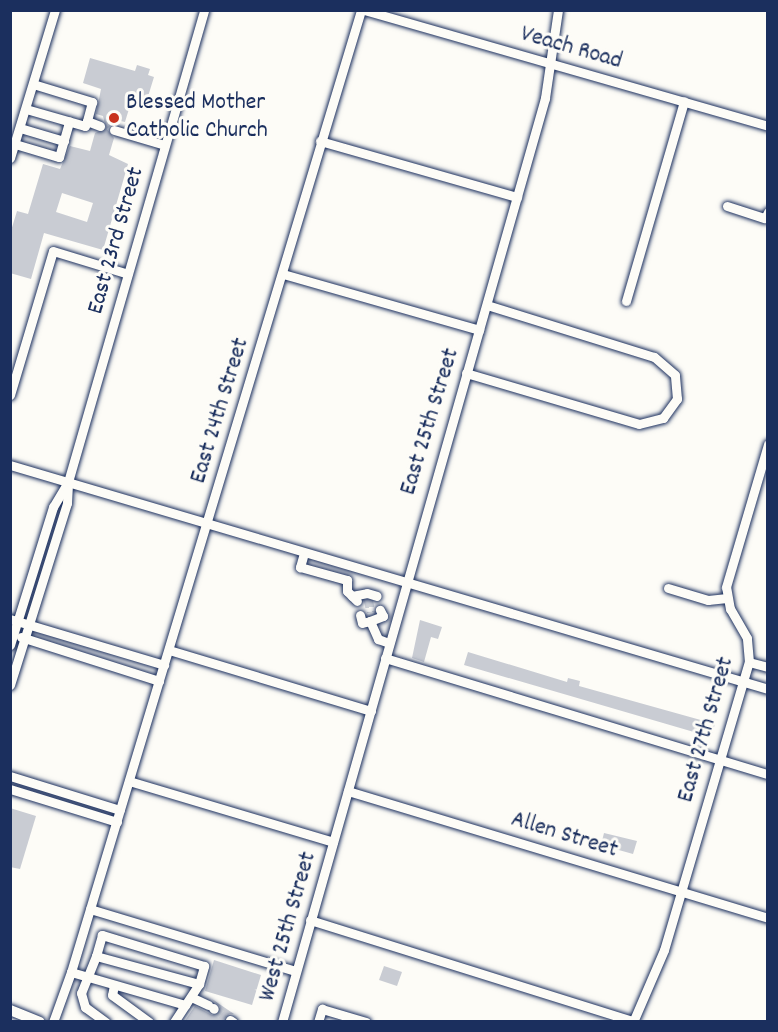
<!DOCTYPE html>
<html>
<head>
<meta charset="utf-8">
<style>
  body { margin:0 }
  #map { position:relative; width:778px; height:1032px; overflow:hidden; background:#fdfcf7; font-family:Dekko,sans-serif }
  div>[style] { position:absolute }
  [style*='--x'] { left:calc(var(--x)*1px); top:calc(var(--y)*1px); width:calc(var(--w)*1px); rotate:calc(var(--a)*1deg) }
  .building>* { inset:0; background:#c9ccd3 }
  .minor-tunnel>* { height:9px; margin-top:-4.5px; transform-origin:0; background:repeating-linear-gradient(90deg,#d0d3d8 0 9px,transparent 0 13.5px) }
  .roads { filter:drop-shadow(0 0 2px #1b2f5e) drop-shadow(0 0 2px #1b2f5e) }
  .minor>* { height:9px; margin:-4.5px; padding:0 4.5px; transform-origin:4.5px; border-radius:4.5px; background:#fdfcf7 }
  .major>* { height:10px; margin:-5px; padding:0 5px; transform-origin:5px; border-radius:5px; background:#fdfcf7 }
  .dots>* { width:16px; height:16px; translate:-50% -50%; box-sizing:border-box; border:3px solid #fdfcf7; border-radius:50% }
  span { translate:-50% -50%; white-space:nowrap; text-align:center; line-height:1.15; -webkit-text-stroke:6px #fdfcf7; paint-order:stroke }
  .street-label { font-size:24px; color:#1b2f5e }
  .poi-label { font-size:24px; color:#1b2f5e }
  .left { translate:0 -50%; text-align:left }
  .frame { position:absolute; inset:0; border:12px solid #1b2f5e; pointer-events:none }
</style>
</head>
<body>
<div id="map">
  <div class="building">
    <i style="clip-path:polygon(evenodd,90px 58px,135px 71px,137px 65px,150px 69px,148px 75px,154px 77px,146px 103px,132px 99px,125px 122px,116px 120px,107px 129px,114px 138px,109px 155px,128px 164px,103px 250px,44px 233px,31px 279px,10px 273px,10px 234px,17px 211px,28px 214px,43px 164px,60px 169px,70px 146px,90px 151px,95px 133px,106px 128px,103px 116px,96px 114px,101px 89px,83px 83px,90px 58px,62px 193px,93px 203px,87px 222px,56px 212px,62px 193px)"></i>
    <i style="clip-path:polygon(420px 620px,442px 627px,438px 639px,431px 637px,424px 662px,412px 658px)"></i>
    <i style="clip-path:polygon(468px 652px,567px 682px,568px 678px,580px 681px,579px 686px,715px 724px,711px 737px,464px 665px)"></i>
    <i style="clip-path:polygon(10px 808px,36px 816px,20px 869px,10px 867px)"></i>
    <i style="clip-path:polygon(604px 833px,637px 841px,633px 854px,601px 845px)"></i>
    <i style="clip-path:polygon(214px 960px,261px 975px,252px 1005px,205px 991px)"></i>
    <i style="clip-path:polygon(384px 966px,402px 972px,397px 986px,379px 980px)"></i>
    <i style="clip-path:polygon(212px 999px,234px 1014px,227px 1014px,224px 1022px,184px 1022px,195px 1006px,212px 1015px,218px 1014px,220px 1007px)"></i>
  </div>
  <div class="minor-tunnel">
    <i style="--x:368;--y:598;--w:14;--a:78"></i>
    <i style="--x:214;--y:1009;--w:19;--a:35"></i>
  </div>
  <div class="roads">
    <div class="minor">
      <i style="--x:364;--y:10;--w:420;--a:16"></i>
      <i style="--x:33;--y:84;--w:62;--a:17"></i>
      <i style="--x:92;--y:102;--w:20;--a:105"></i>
      <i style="--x:87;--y:121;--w:14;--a:21"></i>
      <i style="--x:26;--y:109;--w:61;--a:16.1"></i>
      <i style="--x:85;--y:126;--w:5;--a:-68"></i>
      <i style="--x:20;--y:128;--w:46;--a:16.5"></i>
      <i style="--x:114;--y:130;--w:53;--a:16.4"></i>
      <i style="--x:320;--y:141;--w:205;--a:15.9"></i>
      <i style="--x:15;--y:144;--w:46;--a:16.5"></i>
      <i style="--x:59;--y:157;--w:37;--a:-74"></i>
      <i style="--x:10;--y:158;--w:155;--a:-73.1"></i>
      <i style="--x:727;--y:206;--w:40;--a:18"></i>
      <i style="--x:765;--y:218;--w:7;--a:-63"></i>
      <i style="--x:283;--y:274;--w:204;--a:15.9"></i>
      <i style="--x:626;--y:301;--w:208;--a:-73.8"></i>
      <i style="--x:466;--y:373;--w:180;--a:16.4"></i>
      <i style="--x:639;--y:424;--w:25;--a:-14"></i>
      <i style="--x:663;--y:418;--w:24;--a:-54"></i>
      <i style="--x:677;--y:399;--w:24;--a:-95"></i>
      <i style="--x:675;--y:375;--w:28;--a:-139"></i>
      <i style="--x:654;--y:357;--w:175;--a:-162.7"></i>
      <i style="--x:10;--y:395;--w:150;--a:-73.4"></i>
      <i style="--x:53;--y:251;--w:78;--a:17"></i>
      <i style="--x:10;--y:465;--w:790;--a:16.46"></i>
      <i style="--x:304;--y:553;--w:15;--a:106"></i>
      <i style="--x:300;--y:567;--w:49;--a:15.5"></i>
      <i style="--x:347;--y:580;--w:11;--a:90"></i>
      <i style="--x:347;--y:591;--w:14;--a:45"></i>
      <i style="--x:668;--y:588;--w:42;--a:16.7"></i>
      <i style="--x:708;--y:600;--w:19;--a:-6"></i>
      <i style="--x:352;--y:596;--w:15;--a:-11"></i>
      <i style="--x:367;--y:593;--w:10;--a:17"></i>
      <i style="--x:360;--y:615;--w:8;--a:76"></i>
      <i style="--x:362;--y:623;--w:8;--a:-14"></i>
      <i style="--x:370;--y:621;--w:20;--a:66"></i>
      <i style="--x:378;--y:639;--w:12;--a:20"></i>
      <i style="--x:10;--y:619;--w:161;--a:16.6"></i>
      <i style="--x:370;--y:621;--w:14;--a:-21"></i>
      <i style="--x:383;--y:616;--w:7;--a:-117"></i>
      <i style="--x:21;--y:637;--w:145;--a:17.7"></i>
      <i style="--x:10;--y:645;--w:145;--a:-72.7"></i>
      <i style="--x:53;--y:507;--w:29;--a:-59"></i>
      <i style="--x:169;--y:650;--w:211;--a:16.8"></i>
      <i style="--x:385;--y:658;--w:400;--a:16.9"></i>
      <i style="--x:749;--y:662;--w:20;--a:15"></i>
      <i style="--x:10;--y:685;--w:191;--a:-72.6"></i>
      <i style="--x:67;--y:503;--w:21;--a:-87"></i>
      <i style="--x:68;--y:482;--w:491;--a:-73.9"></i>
      <i style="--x:10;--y:776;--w:115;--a:17.2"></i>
      <i style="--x:129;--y:781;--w:213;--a:16.6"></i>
      <i style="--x:10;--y:789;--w:112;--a:17.1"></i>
      <i style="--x:348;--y:791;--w:439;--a:16.8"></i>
      <i style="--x:90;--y:909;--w:215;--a:16.8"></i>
      <i style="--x:310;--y:920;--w:338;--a:17.4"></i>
      <i style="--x:96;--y:956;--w:40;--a:112"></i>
      <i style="--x:81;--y:993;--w:15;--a:74"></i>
      <i style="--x:85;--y:1007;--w:26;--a:36"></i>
      <i style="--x:71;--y:972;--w:119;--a:16.1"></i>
      <i style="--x:114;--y:985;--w:10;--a:101"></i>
      <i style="--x:112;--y:995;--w:46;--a:36.1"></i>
      <i style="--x:191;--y:997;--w:19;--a:25"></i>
      <i style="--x:213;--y:1008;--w:1;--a:45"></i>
      <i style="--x:230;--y:1020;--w:4;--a:34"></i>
      <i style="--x:53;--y:1022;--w:53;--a:-70.2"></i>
      <i style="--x:71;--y:972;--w:1005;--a:-73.22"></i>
      <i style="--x:174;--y:1022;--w:45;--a:-56.7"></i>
      <i style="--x:199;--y:984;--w:19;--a:-74"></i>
      <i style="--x:204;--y:966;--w:107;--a:-163.1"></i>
      <i style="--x:102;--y:935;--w:22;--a:106"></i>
      <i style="--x:96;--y:956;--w:107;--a:15.2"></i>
      <i style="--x:282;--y:1022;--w:961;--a:-74.11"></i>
      <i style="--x:545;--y:98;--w:89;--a:-81.6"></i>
      <i style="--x:318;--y:1022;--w:14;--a:-73"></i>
      <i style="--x:322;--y:1009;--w:46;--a:16.5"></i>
      <i style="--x:633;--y:1022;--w:78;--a:-66.7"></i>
      <i style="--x:664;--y:950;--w:300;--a:-73.6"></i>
      <i style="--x:749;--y:662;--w:24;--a:-95"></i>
      <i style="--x:747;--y:638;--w:34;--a:-120"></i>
      <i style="--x:730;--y:609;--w:22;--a:-100"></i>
      <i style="--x:726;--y:587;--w:149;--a:-73.6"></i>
    </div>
    <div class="major">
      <i style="--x:10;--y:1010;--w:32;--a:22"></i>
    </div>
  </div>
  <div class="dots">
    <i style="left:114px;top:118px;background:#c8321e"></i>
  </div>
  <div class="street-label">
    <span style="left:571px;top:49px;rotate:16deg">Veach Road</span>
    <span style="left:117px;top:241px;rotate:-74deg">East 23rd Street</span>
    <span style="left:221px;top:411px;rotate:-73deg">East 24th Street</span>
    <span style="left:431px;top:422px;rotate:-73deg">East 25th Street</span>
    <span style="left:707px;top:730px;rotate:-74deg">East 27th Street</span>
    <span style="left:564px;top:836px;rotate:17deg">Allen Street</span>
    <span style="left:289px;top:927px;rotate:-74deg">West 25th Street</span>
  </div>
  <div class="poi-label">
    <span class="left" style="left:126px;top:118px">Blessed Mother<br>Catholic Church</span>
  </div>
  <div class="frame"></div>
</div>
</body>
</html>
